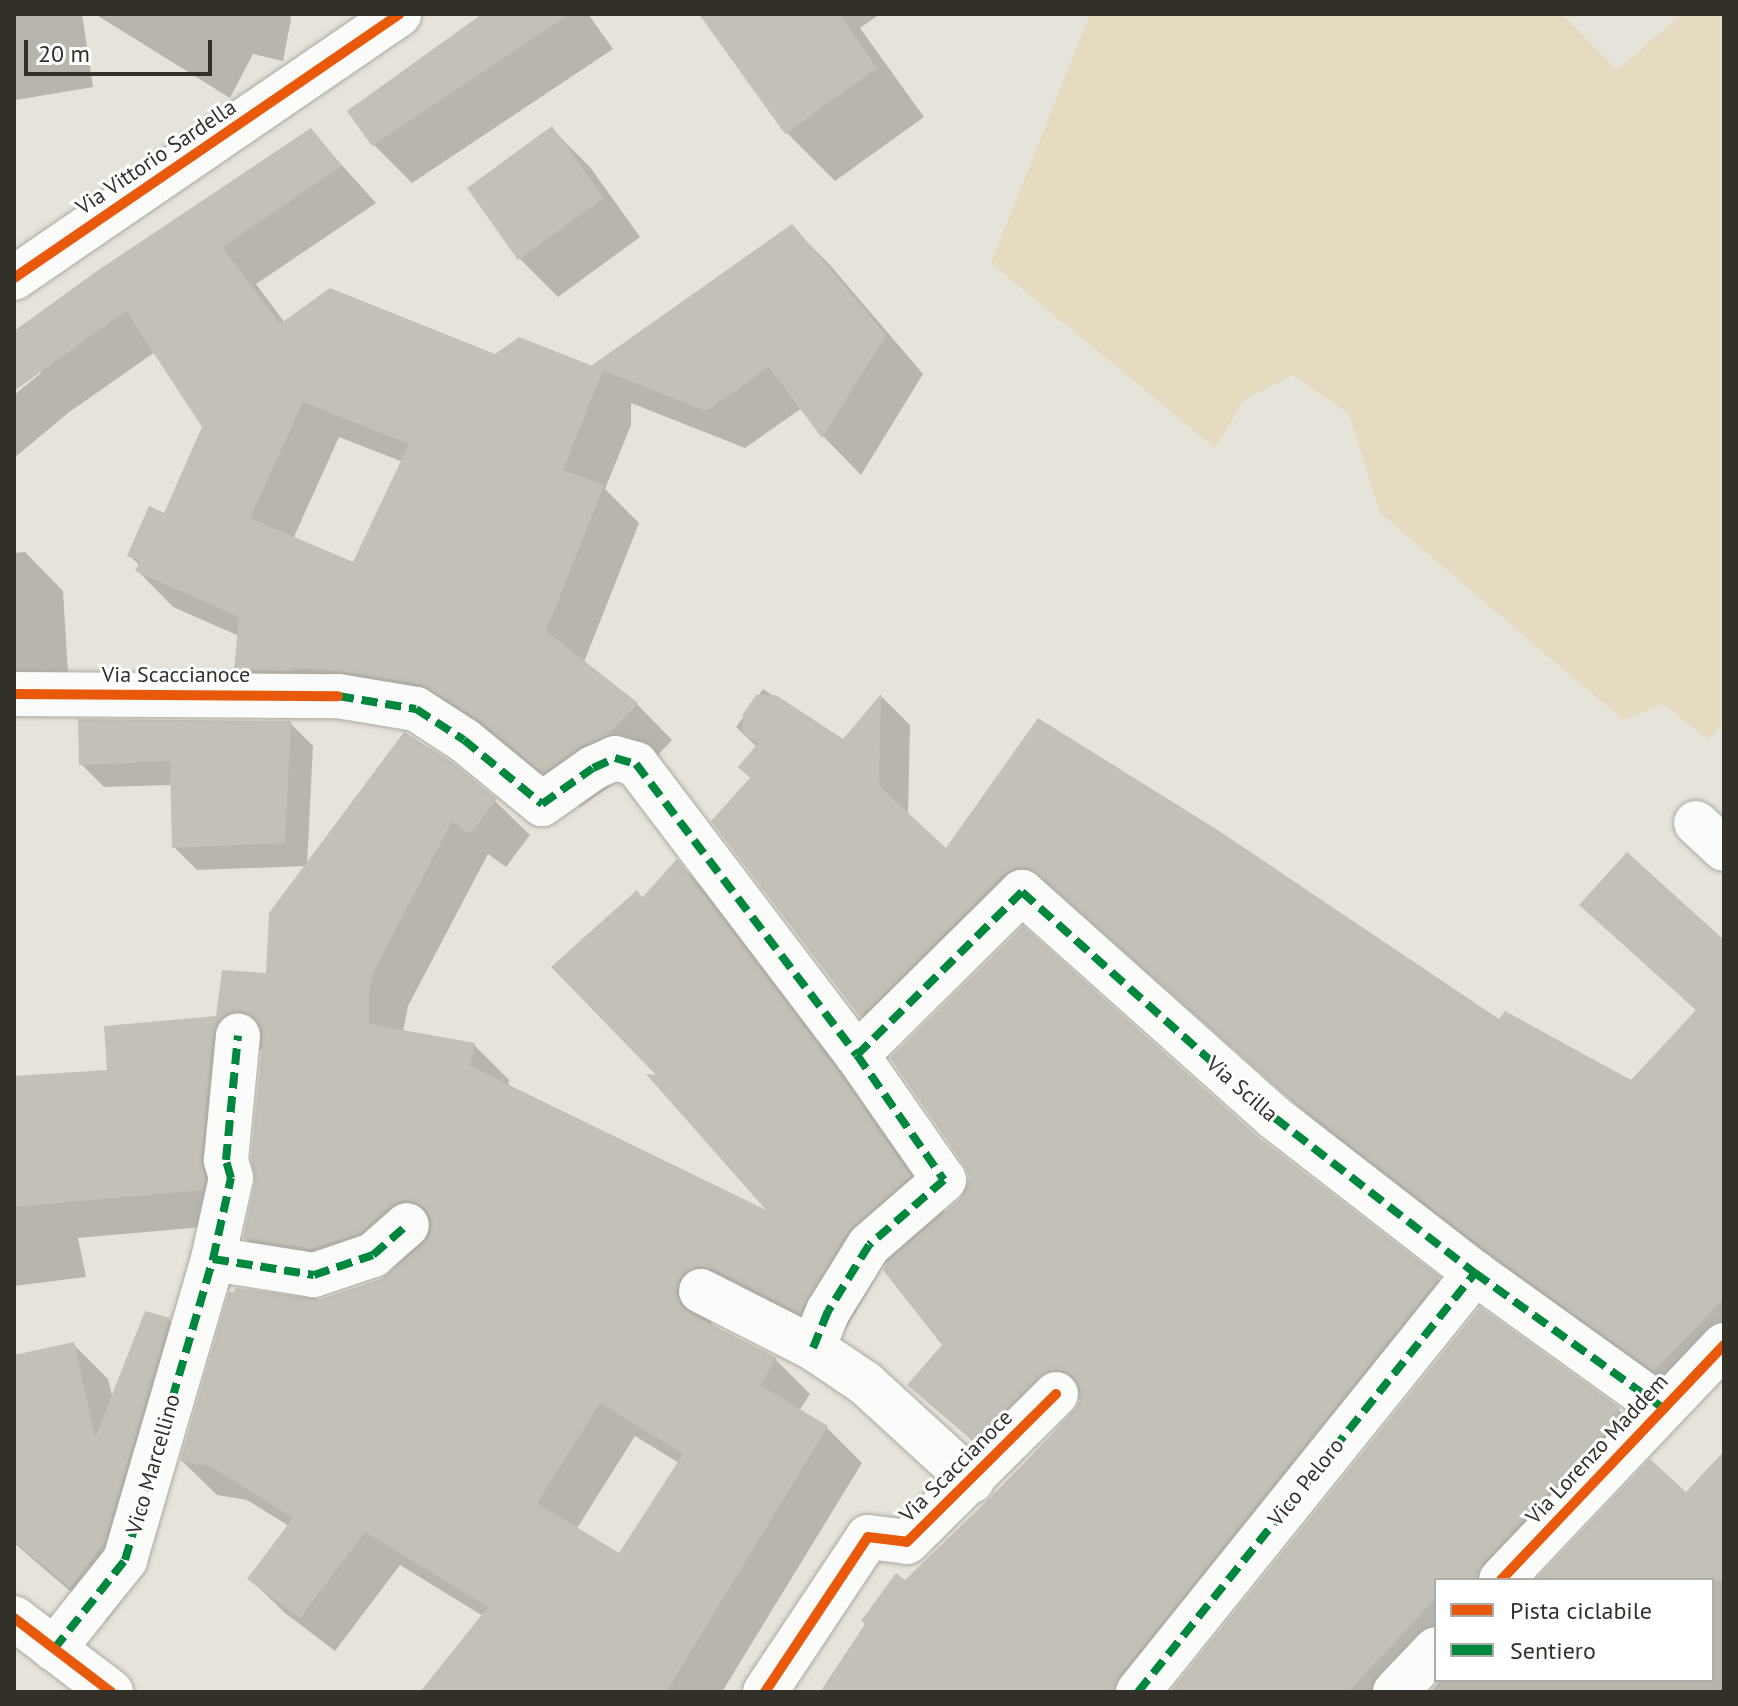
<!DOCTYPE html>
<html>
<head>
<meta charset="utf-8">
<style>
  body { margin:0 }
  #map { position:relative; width:1738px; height:1706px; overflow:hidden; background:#e6e3da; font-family:"PT Sans",sans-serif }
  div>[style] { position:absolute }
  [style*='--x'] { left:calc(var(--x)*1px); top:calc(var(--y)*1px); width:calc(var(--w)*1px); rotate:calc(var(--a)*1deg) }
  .green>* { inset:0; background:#e5dbc0 }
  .shadow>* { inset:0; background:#0003 }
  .building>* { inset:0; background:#c3c0b8 }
  .roads { filter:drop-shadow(0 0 2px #aca9a2) drop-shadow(0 0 2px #aca9a2) }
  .street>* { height:44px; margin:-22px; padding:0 22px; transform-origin:22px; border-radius:22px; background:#fbfbf9 }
  .secondary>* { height:44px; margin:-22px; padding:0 22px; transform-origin:22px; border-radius:22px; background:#fbfbf9 }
  .quiet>* { height:8px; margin-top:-4px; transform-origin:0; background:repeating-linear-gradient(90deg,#00873e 0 16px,transparent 0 24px) }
  .cycleway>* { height:10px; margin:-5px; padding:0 5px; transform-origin:5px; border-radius:5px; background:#e8590c }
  span { translate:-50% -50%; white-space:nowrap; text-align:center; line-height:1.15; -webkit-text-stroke:6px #fff; paint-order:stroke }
  .street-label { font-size:22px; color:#333029 }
  .frame { position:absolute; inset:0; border:16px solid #333029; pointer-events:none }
  .legend { position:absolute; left:1434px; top:1578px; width:280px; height:104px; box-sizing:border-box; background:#fff; border:2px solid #adaca9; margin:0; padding:10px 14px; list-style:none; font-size:24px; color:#333029 }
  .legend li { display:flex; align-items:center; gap:16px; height:40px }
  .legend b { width:40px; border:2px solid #adaca9 }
  .scale { position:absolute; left:24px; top:40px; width:188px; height:36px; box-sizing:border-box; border:4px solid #333029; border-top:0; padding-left:10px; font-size:24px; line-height:28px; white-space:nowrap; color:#333029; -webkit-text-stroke:6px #fff; paint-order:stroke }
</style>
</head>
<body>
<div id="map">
  <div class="green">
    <i style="clip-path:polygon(1090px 14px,1562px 14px,1617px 70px,1682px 14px,1724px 14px,1724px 723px,1708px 740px,1663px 704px,1623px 720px,1380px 513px,1349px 414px,1293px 375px,1245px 399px,1215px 448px,991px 263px)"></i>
  </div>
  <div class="shadow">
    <i style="clip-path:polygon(14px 14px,82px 14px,93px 87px,16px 100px)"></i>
    <i style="clip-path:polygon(95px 14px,290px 14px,291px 19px,283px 61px,253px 54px,230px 98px)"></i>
    <i style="clip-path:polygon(485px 14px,588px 14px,613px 49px,412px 183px,374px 145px,350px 111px)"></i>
    <i style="clip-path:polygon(701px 14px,880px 14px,860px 28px,924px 117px,835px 181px,787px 133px)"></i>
    <i style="clip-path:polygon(551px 128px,590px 167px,640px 237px,558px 297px,520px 259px)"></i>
    <i style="clip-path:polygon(evenodd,311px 131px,376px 203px,256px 284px,285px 323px,496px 357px,591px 368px,792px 227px,830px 265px,923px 374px,861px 475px,824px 437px,802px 408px,745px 448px,631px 403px,631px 425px,605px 489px,639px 523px,584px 662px,637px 704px,672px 740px,644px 770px,615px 783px,580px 807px,516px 755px,458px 720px,272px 705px,236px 670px,239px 636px,173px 607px,138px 571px,140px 566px,129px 555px,165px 516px,204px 427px,155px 352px,68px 413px,14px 458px,14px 395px,41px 373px,38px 370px,14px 390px,14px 334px,311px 131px,339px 437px,403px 462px,354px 565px,293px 539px,339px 437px)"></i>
    <i style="clip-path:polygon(25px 552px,63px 591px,69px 690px,14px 693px,14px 553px)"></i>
    <i style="clip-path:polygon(763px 689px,843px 742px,882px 697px,910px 725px,908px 815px,947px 851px,1038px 721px,1499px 1021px,1631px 1082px,1698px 1012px,1582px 905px,1724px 943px,1724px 1358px,1685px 1399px,1522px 1282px,1323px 1128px,1060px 896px,1046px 896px,890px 1045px,861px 1016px,714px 822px,752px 779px,757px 747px,736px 727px)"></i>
    <i style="clip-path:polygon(290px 723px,313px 746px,307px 866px,197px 870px,174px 847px,172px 785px,104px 787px,81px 764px)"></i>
    <i style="clip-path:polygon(evenodd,407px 735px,495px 801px,530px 835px,506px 867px,488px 854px,408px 1006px,403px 1032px,474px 1045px,509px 1080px,508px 1087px,774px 1216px,661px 1078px,637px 892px,644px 899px,677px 862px,712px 897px,871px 1107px,946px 1214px,962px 1200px,971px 1176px,892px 1058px,1257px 1138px,1438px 1279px,1467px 1308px,1158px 1692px,823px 1692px,905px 1582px,991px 1500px,1082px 1402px,1079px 1399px,1004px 1469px,910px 1385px,945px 1345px,891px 1259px,883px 1266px,835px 1347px,713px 1314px,711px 1326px,775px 1359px,810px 1394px,799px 1411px,827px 1428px,862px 1463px,722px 1692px,452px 1692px,483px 1616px,400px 1565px,335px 1651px,285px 1613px,250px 1579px,289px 1526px,247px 1500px,217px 1495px,182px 1461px,322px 1301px,390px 1276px,402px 1265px,348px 1283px,280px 1273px,245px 1238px,258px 1183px,264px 1047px,253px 1056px,237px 1224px,78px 1238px,86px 1277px,14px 1286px,14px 1078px,110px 1071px,218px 1018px,268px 975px,407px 735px,635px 1436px,679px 1463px,620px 1556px,576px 1530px,635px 1436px)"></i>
    <i style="clip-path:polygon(169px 1320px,204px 1355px,138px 1579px,106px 1622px,14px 1543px,14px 1357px,73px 1344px,108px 1379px,113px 1399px)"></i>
    <i style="clip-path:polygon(1618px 1409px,1647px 1438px,1523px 1580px,1436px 1580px,1436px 1674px,1420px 1692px,1173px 1692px)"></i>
    <i style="clip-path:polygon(1724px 1455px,1724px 1692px,1431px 1692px,1441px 1680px,1712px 1680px,1712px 1580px,1538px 1580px,1686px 1495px)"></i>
  </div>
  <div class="building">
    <i style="clip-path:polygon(482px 14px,570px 14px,372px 146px,347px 111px)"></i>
    <i style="clip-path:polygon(699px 14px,839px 14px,877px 68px,785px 134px)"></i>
    <i style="clip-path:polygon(552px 126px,604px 198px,518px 260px,467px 188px)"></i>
    <i style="clip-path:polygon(evenodd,311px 128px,342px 166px,222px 247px,280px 324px,330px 288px,495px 354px,519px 337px,603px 370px,563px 470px,604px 485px,546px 631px,638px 703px,608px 735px,579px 747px,543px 773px,478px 719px,421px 684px,338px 671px,294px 668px,294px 671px,234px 670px,239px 617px,135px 571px,140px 561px,127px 556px,149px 506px,164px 513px,202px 427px,126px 311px,14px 391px,14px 331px,97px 271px,311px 128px,303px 402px,409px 444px,353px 562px,250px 518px,303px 402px)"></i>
    <i style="clip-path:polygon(792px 224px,886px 335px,822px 438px,769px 367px,706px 411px,591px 366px)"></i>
    <i style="clip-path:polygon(881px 694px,879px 786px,946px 848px,1038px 718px,1216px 829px,1499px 1019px,1505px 1011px,1631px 1080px,1696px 1010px,1579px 905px,1627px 852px,1724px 940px,1724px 1298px,1654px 1371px,1490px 1253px,1291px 1099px,1028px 868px,1016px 868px,1004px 874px,860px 1017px,711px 821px,750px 778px,738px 767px,758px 743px,743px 734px,743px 714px,756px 695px,776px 695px,843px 739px)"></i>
    <i style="clip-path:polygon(78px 719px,291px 721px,285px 843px,172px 848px,170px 761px,79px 765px)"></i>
    <i style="clip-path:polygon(evenodd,404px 732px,449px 760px,497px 799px,470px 834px,452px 821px,374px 971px,369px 992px,369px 1024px,475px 1043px,470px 1066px,766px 1210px,646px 1074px,656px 1075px,551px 967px,637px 890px,642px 898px,677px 859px,837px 1070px,911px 1176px,848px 1231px,800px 1313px,712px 1268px,699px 1266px,688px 1270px,678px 1280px,676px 1293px,680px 1304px,689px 1313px,777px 1358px,760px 1385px,828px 1426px,666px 1692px,420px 1692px,488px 1607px,365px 1532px,300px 1618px,247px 1579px,293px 1518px,210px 1466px,180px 1461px,229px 1292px,234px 1292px,235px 1288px,321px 1299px,381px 1279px,424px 1243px,430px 1234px,432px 1221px,425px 1208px,416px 1202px,403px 1200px,390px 1206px,360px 1233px,312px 1249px,243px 1238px,255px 1183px,251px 1158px,263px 1038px,261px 1026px,253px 1016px,241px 1011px,228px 1013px,218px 1021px,213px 1033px,201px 1158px,205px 1179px,203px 1190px,14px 1207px,14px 1076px,107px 1070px,104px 1026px,216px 1016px,222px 970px,266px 973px,269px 913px,404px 732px,600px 1403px,683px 1454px,619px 1553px,537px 1503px,600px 1403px)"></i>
    <i style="clip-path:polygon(1023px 926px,1258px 1137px,1440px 1277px,1119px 1676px,1114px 1692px,820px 1692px,865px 1624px,861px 1621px,896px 1573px,905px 1580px,990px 1498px,1074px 1412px,1080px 1400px,1080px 1387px,1073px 1376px,1062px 1370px,1049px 1370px,973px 1441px,907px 1385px,942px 1345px,883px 1270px,888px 1261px,960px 1199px,969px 1178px,965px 1166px,890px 1058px)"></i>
    <i style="clip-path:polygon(1480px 1307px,1620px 1408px,1608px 1420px,1613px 1425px,1483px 1563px,1477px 1580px,1436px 1580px,1436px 1598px,1348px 1692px,1170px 1692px)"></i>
    <i style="clip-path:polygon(145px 1311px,170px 1318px,104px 1544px,70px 1588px,14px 1541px,14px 1355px,74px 1342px,95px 1438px)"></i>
    <i style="clip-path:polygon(1724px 1451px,1724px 1580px,1535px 1580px,1650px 1459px,1686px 1492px)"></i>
  </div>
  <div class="roads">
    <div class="street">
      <i style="--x:14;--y:278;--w:467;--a:-34.4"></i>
      <i style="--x:14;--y:694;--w:324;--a:0.4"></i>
      <i style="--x:338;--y:696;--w:79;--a:9.5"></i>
      <i style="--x:416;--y:709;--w:57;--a:32.9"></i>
      <i style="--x:464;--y:740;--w:101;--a:39.4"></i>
      <i style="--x:542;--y:804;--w:62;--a:-35.2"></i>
      <i style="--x:593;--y:768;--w:24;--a:-24"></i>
      <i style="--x:615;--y:758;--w:22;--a:16"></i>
      <i style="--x:636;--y:764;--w:365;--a:52.8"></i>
      <i style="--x:857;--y:1055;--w:152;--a:55.2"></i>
      <i style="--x:944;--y:1180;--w:99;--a:139.1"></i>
      <i style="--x:869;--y:1245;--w:78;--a:121.8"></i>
      <i style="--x:828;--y:1311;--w:40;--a:112"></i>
      <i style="--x:1696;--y:823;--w:38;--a:43"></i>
      <i style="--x:857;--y:1055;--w:232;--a:-44.7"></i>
      <i style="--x:1022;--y:892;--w:339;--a:41.8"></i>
      <i style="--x:1275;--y:1118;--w:253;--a:37.8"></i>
      <i style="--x:1475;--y:1273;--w:231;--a:35.7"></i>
      <i style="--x:213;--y:1259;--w:102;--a:9"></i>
      <i style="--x:314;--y:1275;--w:62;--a:-18.7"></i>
      <i style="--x:373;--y:1255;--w:45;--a:-41.4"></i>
      <i style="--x:701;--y:1291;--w:126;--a:27"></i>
      <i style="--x:813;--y:1348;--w:63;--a:33.9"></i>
      <i style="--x:865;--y:1383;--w:145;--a:42.5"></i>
      <i style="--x:1501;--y:1580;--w:324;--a:-46.5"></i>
      <i style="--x:54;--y:1649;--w:114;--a:-51.4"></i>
      <i style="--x:125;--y:1560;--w:314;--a:-73.7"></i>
      <i style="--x:213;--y:1259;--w:83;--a:-77.5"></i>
      <i style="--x:231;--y:1178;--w:19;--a:-106"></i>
      <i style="--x:226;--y:1160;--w:125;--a:-84.5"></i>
      <i style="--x:765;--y:1692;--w:186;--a:-56.4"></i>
      <i style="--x:868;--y:1537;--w:39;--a:7"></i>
      <i style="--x:907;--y:1542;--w:210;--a:-44.8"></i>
      <i style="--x:1138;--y:1692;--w:538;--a:-51.19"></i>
      <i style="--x:1395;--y:1692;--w:59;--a:-46.4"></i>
    </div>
    <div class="secondary">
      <i style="--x:14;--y:1618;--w:122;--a:37.3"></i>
    </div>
  </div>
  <div class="quiet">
    <i style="--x:338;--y:696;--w:79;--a:9.5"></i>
    <i style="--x:416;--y:709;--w:57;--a:32.9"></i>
    <i style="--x:464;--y:740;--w:101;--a:39.4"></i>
    <i style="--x:542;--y:804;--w:62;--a:-35.2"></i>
    <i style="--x:593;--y:768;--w:24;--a:-24"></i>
    <i style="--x:615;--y:758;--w:22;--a:16"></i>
    <i style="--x:636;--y:764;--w:365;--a:52.8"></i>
    <i style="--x:857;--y:1055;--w:152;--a:55.2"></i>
    <i style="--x:944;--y:1180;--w:99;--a:139.1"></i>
    <i style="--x:869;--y:1245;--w:78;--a:121.8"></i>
    <i style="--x:828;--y:1311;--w:40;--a:112"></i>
    <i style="--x:857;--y:1055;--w:232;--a:-44.7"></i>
    <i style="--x:1022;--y:892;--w:339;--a:41.8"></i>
    <i style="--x:1275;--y:1118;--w:253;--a:37.8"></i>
    <i style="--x:1475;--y:1273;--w:231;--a:35.7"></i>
    <i style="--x:213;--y:1259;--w:102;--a:9"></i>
    <i style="--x:314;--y:1275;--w:62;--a:-18.7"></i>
    <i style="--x:373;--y:1255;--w:45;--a:-41.4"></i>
    <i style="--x:54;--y:1649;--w:114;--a:-51.4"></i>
    <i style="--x:125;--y:1560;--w:314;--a:-73.7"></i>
    <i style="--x:213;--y:1259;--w:83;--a:-77.5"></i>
    <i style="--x:231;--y:1178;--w:19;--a:-106"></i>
    <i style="--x:226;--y:1160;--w:125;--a:-84.5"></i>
    <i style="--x:1138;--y:1692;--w:538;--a:-51.19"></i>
  </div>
  <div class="cycleway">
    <i style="--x:14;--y:278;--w:467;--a:-34.4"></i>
    <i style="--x:14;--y:694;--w:324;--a:0.4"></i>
    <i style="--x:1501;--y:1580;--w:324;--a:-46.5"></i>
    <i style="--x:14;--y:1618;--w:122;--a:37.3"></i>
    <i style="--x:765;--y:1692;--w:186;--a:-56.4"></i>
    <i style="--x:868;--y:1537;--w:39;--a:7"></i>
    <i style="--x:907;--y:1542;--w:210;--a:-44.8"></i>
  </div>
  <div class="street-label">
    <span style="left:156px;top:157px;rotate:-34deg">Via Vittorio Sardella</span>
    <span style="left:176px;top:675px">Via Scaccianoce</span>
    <span style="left:1242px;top:1089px;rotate:41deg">Via Scilla</span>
    <span style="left:1597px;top:1449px;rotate:-47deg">Via Lorenzo Maddem</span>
    <span style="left:153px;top:1464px;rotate:-74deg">Vico Marcellino</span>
    <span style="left:956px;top:1466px;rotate:-45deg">Via Scaccianoce</span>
    <span style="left:1306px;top:1482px;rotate:-51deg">Vico Peloro</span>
  </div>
  <div class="frame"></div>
  <ul class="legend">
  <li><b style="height:10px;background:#e8590c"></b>Pista ciclabile</li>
  <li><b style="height:10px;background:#00873e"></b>Sentiero</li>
  </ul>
  <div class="scale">20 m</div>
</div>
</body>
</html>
